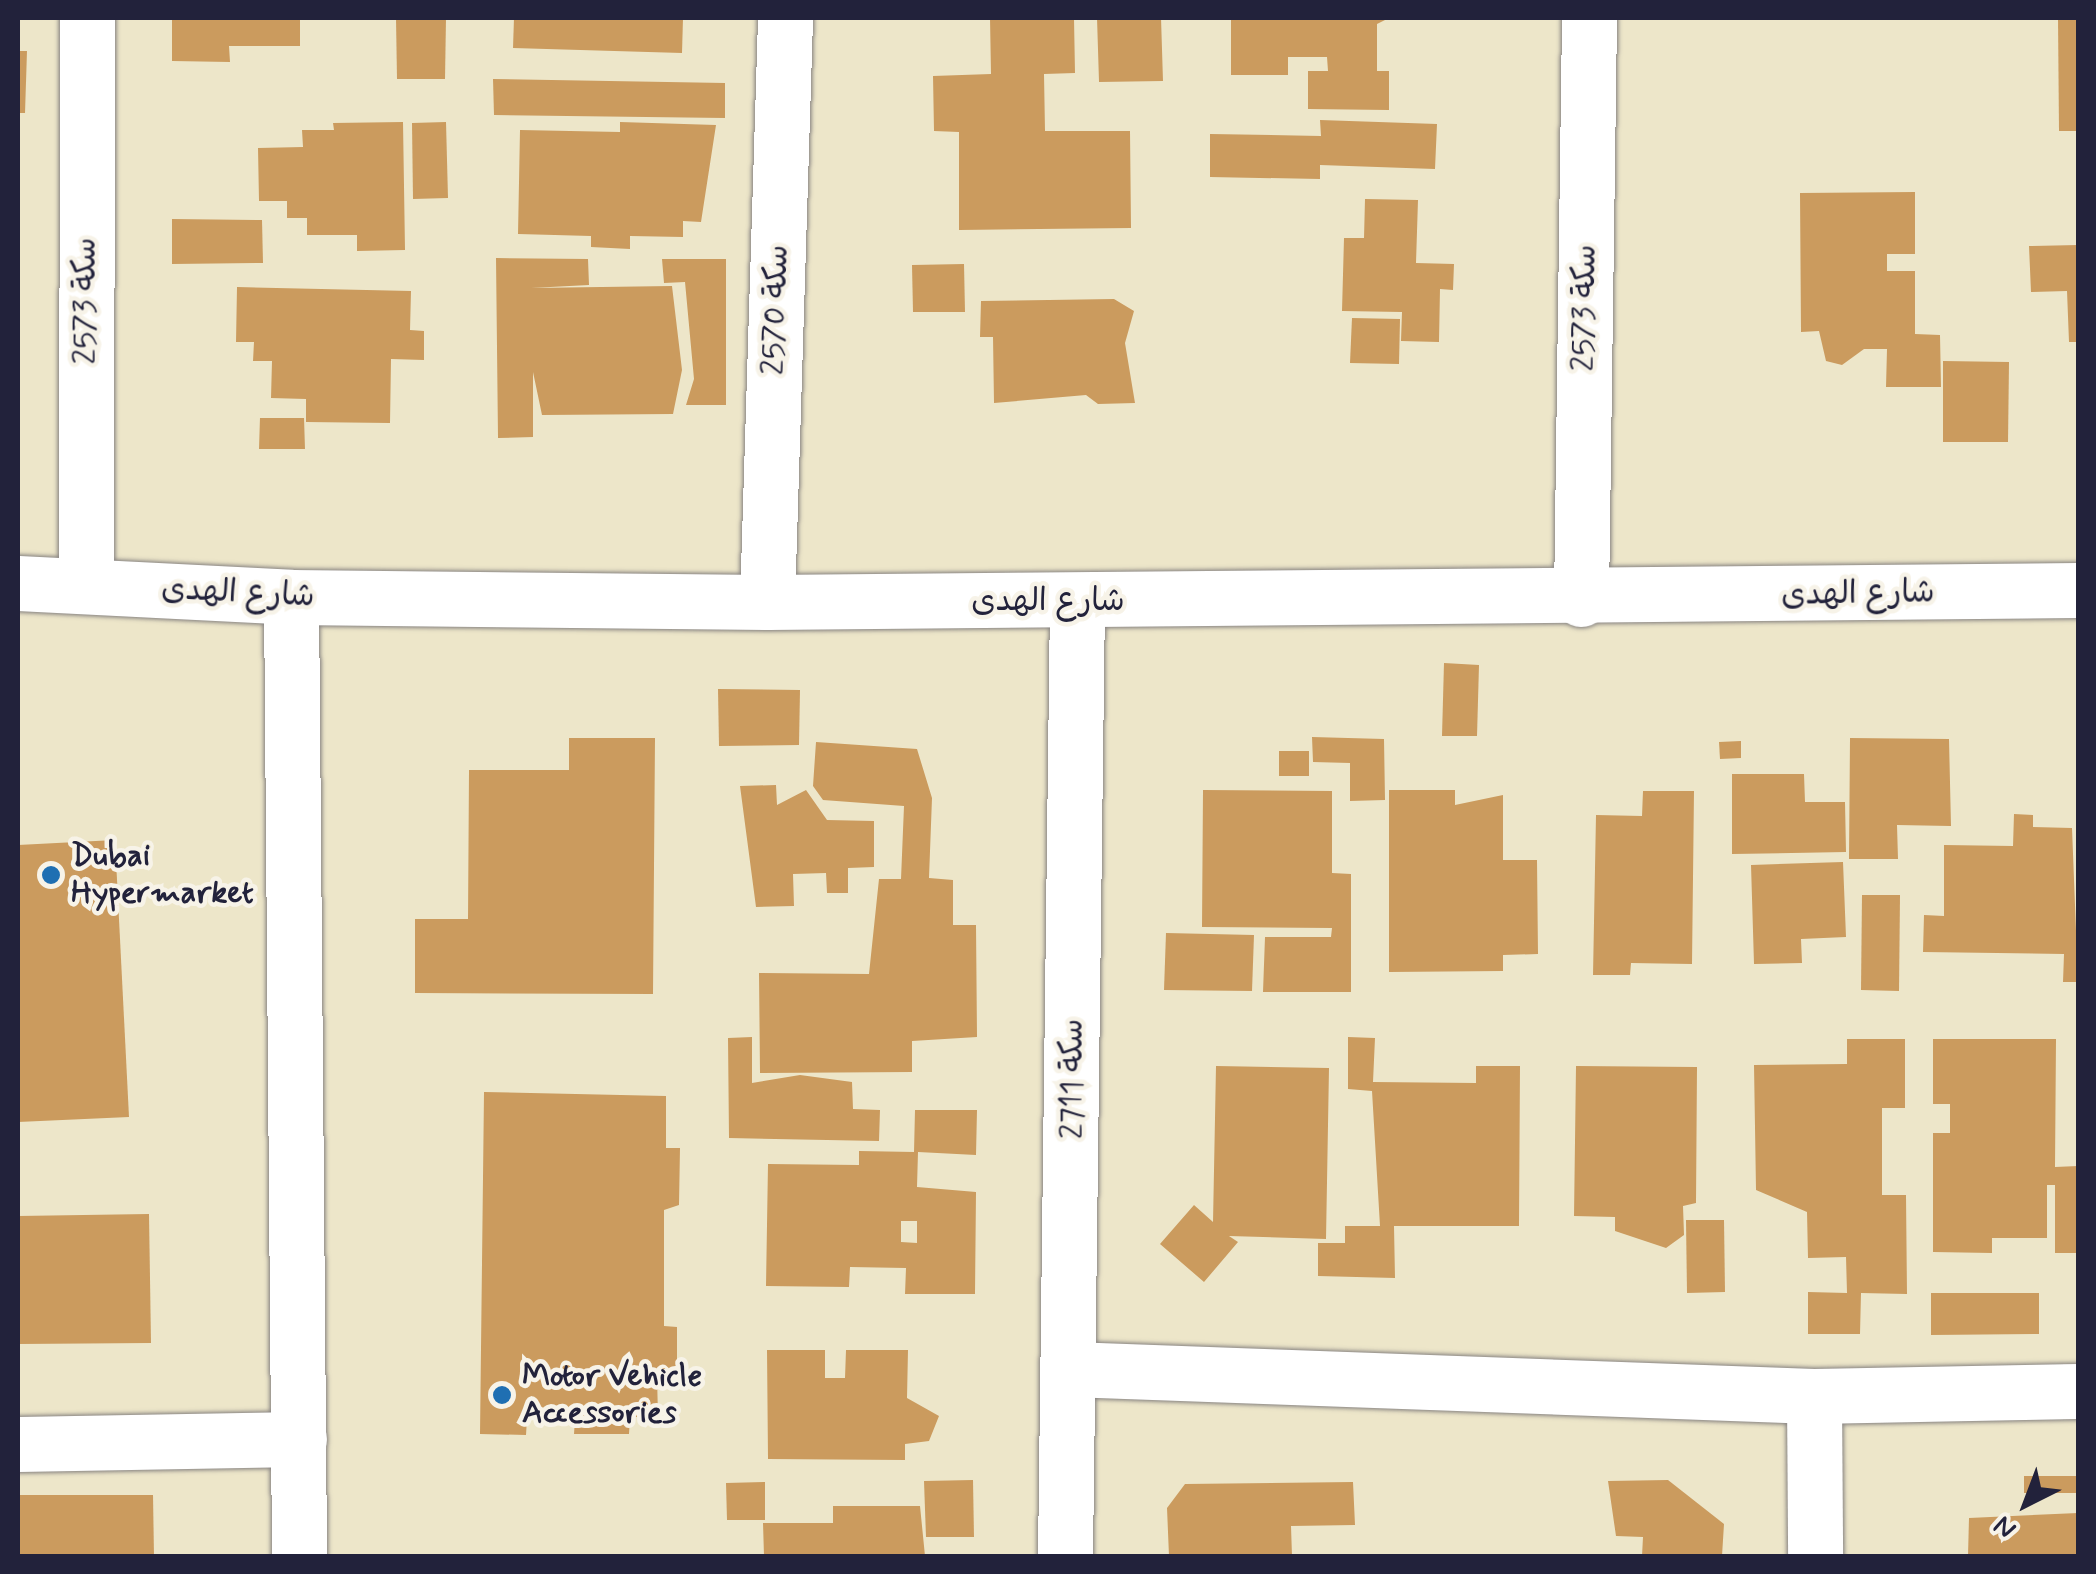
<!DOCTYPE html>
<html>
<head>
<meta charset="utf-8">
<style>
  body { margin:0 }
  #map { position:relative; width:2096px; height:1574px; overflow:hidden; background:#ede6c9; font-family:Mynerve,"Playpen Sans Arabic",sans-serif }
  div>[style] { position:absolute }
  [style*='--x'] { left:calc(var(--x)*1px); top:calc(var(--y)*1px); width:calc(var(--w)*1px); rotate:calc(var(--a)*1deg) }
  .building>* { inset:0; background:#cb9b5e }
  .roads { filter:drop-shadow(0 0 2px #888482) drop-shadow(0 0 2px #888482) }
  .minor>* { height:55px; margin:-27.5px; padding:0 27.5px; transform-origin:27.5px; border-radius:27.5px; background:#fff }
  .dots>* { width:28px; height:28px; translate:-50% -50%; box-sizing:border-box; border:5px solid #f7f3e8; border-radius:50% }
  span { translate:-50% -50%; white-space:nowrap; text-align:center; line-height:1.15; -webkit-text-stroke:9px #f7f3e8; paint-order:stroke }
  .street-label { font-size:32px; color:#22223b }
  .poi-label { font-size:32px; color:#22223b; font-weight:700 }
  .left { translate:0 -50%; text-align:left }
  .frame { position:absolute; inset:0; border:20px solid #22223b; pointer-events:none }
  .north { position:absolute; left:1976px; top:1454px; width:100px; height:100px; -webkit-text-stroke:8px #f7f3e8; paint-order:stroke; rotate:222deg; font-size:28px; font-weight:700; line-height:40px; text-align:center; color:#22223b }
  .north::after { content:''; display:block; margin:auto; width:35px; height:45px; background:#22223b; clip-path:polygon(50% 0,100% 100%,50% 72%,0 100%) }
</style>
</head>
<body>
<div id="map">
  <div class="building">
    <i style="clip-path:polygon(172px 18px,300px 18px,300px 46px,229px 46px,230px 62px,172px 61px)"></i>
    <i style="clip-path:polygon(396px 18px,446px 18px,445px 79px,397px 79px)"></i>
    <i style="clip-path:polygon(514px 18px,683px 18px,682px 53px,513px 48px)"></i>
    <i style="clip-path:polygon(990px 18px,1074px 18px,1075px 73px,1044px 74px,1045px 131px,1130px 131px,1131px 228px,959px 230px,959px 132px,934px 131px,933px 76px,991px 74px)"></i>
    <i style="clip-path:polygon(1097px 18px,1161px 18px,1163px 81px,1099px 82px)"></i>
    <i style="clip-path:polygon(1231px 18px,1389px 18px,1377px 24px,1377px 71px,1389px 71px,1389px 110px,1308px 109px,1308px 71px,1328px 71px,1327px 57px,1288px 57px,1288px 75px,1231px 75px)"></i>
    <i style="clip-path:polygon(2058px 18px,2078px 18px,2078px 131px,2059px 131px)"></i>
    <i style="clip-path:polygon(18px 51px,27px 51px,25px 113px,18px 113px)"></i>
    <i style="clip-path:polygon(493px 79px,725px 83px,725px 118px,494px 115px)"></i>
    <i style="clip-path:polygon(1320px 120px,1437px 124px,1435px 169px,1320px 165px,1320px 179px,1210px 177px,1210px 134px,1321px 136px)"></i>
    <i style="clip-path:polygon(403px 122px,405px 250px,357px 251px,357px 235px,307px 235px,307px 218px,287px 218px,287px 201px,259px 201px,258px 148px,303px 147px,302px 130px,334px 130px,333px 123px)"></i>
    <i style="clip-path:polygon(446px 122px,448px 198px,413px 199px,412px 123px)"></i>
    <i style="clip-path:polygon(620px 122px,716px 125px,701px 222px,683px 221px,683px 237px,630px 236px,630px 249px,591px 247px,591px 236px,518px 234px,520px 130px,620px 132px)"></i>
    <i style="clip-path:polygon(1915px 192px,1915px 254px,1887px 254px,1887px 271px,1915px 271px,1915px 334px,1940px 335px,1941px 387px,1886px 387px,1887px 349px,1864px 349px,1842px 365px,1826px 361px,1819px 331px,1801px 332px,1800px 193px)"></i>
    <i style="clip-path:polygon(1365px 199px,1418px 200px,1416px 263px,1454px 264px,1453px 290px,1440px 289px,1439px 342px,1401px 341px,1402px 312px,1342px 311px,1344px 238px,1364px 238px)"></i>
    <i style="clip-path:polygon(172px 219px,262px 220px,263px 263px,172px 264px)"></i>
    <i style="clip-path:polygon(2078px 245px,2078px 342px,2069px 342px,2067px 291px,2031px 292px,2029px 246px)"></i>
    <i style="clip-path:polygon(496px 258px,588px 259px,589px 285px,531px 288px,672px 286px,682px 370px,673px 414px,542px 415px,533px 372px,533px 437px,498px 438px)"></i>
    <i style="clip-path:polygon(662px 259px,726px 259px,726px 405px,686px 405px,694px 379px,685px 282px,664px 283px)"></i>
    <i style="clip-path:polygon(964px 264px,965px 312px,913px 312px,912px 265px)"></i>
    <i style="clip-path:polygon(237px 287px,411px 291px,410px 330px,424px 331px,424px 360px,391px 359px,390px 423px,306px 422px,306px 399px,271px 398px,272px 361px,253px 361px,254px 342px,236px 342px)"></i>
    <i style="clip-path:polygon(1114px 299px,1134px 311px,1125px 343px,1135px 403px,1098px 404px,1086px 395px,994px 403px,993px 337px,980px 337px,981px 301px)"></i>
    <i style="clip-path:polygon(1352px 318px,1400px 319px,1399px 364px,1350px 363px)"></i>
    <i style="clip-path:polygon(1943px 361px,2009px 362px,2008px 442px,1943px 442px)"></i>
    <i style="clip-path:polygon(260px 418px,304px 418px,305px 449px,259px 449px)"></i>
    <i style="clip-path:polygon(1444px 663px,1479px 665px,1477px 736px,1442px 736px)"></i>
    <i style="clip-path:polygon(718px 689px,800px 690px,799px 745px,719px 746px)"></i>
    <i style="clip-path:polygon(1312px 737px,1384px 739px,1385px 800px,1350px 801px,1350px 763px,1313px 762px)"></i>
    <i style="clip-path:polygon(569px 738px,655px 738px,653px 994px,415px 993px,415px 919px,468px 919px,469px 770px,569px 770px)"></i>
    <i style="clip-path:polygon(1850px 738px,1949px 739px,1951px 826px,1897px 825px,1898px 859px,1849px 859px)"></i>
    <i style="clip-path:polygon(1741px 741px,1741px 758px,1720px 759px,1719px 742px)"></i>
    <i style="clip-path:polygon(816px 742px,917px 749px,932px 798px,929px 878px,953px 880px,953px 925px,976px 925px,977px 1037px,912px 1041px,912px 1072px,760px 1073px,759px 973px,869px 974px,879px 879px,901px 879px,904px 806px,823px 800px,813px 786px)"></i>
    <i style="clip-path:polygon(1279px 751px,1309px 751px,1309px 776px,1279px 776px)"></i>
    <i style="clip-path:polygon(1732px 774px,1804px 774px,1805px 802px,1845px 802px,1846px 852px,1732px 854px)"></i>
    <i style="clip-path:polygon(776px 785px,777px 805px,806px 790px,827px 820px,874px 821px,874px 867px,848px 868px,848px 893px,827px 893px,826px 873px,793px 874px,794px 906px,756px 907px,740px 786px)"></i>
    <i style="clip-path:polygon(1203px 790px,1332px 791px,1332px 873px,1351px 874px,1351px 992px,1263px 992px,1265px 937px,1331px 937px,1332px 928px,1202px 927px)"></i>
    <i style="clip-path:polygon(1389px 790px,1455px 790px,1455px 805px,1503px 795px,1503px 860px,1537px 860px,1538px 954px,1503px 955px,1503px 971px,1389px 972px)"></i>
    <i style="clip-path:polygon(1643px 791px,1694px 791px,1692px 964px,1631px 963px,1630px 975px,1593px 975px,1596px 815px,1642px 816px)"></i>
    <i style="clip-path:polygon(2014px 814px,2033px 815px,2033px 827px,2072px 828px,2078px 982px,2063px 982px,2064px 954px,1923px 952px,1924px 915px,1944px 916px,1944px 845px,2013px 846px)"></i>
    <i style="clip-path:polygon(115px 840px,129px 1117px,18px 1122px,18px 845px)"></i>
    <i style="clip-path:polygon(1843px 862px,1846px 937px,1801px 939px,1802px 963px,1754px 964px,1751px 865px)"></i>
    <i style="clip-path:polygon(1862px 895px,1900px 895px,1899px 991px,1861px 990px)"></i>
    <i style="clip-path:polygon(1166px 933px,1254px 935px,1252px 991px,1164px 990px)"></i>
    <i style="clip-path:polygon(752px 1037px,752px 1083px,800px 1075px,852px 1082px,853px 1109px,880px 1110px,879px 1141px,729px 1138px,728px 1038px)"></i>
    <i style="clip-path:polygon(1348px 1037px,1375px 1038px,1373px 1082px,1476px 1083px,1476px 1066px,1520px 1066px,1519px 1226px,1394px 1226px,1395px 1278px,1318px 1276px,1318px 1243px,1345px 1243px,1345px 1226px,1380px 1226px,1372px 1091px,1348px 1089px)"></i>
    <i style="clip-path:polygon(1847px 1039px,1905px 1039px,1905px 1108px,1882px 1108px,1882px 1195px,1906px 1195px,1907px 1294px,1861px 1293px,1860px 1334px,1808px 1334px,1808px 1292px,1847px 1293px,1846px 1257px,1808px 1258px,1807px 1212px,1756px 1190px,1754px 1065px,1847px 1064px)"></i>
    <i style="clip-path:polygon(1933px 1039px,2056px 1039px,2055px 1167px,2078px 1166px,2078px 1253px,2055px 1253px,2055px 1185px,2047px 1185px,2047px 1238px,1992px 1238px,1992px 1253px,1933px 1252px,1933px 1133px,1950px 1133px,1950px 1104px,1933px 1104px)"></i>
    <i style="clip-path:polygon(1216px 1066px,1329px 1068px,1326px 1239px,1229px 1236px,1238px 1242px,1204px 1282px,1160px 1244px,1194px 1205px,1213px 1222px)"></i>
    <i style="clip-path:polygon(1576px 1066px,1697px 1067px,1696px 1203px,1683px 1206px,1684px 1235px,1666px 1248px,1615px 1231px,1615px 1217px,1574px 1216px)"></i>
    <i style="clip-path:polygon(484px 1092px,666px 1096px,666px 1148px,680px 1148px,679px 1205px,664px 1210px,664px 1326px,677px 1327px,677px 1375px,657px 1375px,658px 1417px,630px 1417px,629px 1434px,574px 1434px,575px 1419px,527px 1419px,526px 1435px,480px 1434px)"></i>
    <i style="clip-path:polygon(evenodd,915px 1110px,977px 1110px,976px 1155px,918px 1152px,917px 1187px,976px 1192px,975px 1294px,905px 1294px,906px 1268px,850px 1267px,849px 1287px,766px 1286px,768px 1164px,859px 1165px,859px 1151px,914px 1152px,915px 1110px,901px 1221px,917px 1221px,917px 1243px,901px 1242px,901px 1221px)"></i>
    <i style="clip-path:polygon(149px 1214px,151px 1343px,18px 1344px,18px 1216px)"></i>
    <i style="clip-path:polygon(1686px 1220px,1724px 1220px,1725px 1292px,1687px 1293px)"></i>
    <i style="clip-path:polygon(1931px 1293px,2039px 1293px,2039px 1334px,1931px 1335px)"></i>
    <i style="clip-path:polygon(767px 1350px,825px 1350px,825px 1378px,845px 1378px,846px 1350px,908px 1350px,907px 1398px,939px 1416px,929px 1441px,905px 1444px,905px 1460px,768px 1459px)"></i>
    <i style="clip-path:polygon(2024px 1476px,2078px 1476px,2078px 1493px,2024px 1493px)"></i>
    <i style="clip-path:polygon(973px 1480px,974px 1537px,926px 1537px,924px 1481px)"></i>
    <i style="clip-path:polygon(1668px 1480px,1724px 1524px,1722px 1556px,1642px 1556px,1643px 1537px,1616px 1536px,1608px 1481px)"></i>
    <i style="clip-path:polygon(765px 1482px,765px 1520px,727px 1520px,726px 1483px)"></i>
    <i style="clip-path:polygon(1353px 1482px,1355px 1525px,1291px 1526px,1292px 1556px,1169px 1556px,1167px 1508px,1185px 1484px)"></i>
    <i style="clip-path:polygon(18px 1495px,153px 1495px,154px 1556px,18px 1556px)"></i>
    <i style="clip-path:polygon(833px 1506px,920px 1506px,925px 1556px,764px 1556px,763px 1523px,833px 1523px)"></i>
    <i style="clip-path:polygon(2078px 1513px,2078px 1556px,1968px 1556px,1969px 1518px)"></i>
  </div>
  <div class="roads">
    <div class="minor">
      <i style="--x:18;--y:583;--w:273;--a:2.9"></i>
      <i style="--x:291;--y:597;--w:476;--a:0.6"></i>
      <i style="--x:767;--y:602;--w:1311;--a:-0.52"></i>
      <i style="--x:86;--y:585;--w:567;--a:-89.9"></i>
      <i style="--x:291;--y:597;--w:959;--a:89.52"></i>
      <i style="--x:1581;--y:599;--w:581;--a:-89.21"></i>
      <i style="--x:767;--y:602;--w:584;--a:-88.23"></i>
      <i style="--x:1070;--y:1369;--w:744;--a:2.08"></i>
      <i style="--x:1814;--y:1396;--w:264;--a:-1.1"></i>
      <i style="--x:1814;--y:1396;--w:160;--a:89.6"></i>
      <i style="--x:18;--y:1444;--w:281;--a:-1"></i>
      <i style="--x:1065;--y:1556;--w:955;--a:-89.28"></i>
    </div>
  </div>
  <div class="dots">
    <i style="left:51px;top:875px;background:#1f6fb2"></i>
    <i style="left:502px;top:1395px;background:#1f6fb2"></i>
  </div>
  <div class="street-label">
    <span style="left:86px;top:301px;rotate:-90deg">سكة 2573</span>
    <span style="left:1585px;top:308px;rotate:-89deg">سكة 2573</span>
    <span style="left:776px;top:310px;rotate:-88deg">سكة 2570</span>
    <span style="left:238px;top:593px;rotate:3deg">شارع الهدى</span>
    <span style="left:1858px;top:594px;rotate:-1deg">شارع الهدى</span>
    <span style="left:1048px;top:601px">شارع الهدى</span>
    <span style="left:1073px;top:1079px;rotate:-90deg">سكة 2711</span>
  </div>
  <div class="poi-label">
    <span class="left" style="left:71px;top:875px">Dubai<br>Hypermarket</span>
    <span class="left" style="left:522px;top:1395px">Motor Vehicle<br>Accessories</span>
  </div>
  <div class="frame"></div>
  <div class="north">N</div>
</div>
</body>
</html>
